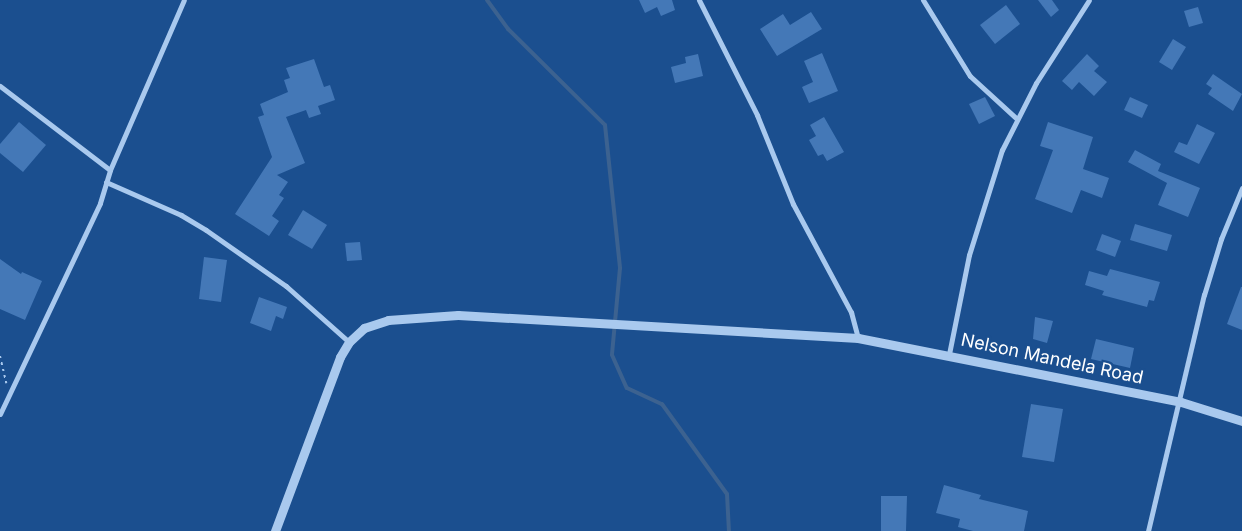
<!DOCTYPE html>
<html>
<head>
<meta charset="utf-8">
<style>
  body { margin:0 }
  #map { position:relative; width:1242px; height:531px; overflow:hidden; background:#1b4f8f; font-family:Inter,sans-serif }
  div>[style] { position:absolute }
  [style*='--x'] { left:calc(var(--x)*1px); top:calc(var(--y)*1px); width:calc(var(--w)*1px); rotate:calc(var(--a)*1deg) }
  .stream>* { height:4px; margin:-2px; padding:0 2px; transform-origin:2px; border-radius:2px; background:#3c6290 }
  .building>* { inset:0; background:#4478b7 }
  .path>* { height:2px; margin-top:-1px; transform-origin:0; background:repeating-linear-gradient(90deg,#a9c9ee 0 2.5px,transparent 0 6.5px) }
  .minor>* { height:5px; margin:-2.5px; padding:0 2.5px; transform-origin:2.5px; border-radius:2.5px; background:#a9c9ee }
  .tertiary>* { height:9px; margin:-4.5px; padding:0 4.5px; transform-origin:4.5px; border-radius:4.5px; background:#a9c9ee }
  span { translate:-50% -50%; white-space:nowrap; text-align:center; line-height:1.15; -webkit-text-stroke:4.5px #1b4f8f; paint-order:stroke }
  .street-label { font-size:18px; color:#fff }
</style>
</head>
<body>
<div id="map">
  <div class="stream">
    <i style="--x:487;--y:0;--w:36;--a:54"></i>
    <i style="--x:508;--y:29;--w:136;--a:44.7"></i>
    <i style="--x:605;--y:125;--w:144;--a:84"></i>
    <i style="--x:620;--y:268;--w:87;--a:95.3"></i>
    <i style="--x:612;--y:355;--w:36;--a:66"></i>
    <i style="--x:627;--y:388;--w:38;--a:25"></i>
    <i style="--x:662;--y:404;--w:111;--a:54.2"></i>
    <i style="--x:727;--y:494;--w:37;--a:87"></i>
  </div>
  <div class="building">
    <i style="clip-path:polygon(639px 0,672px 0,675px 10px,661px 16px,657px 7px,645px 13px)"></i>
    <i style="clip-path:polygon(1038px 0,1052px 0,1059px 10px,1051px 17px)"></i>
    <i style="clip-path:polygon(1006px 5px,1020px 24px,995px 44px,980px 25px)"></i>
    <i style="clip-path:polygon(1198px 7px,1203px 23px,1189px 27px,1184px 11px)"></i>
    <i style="clip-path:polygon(811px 12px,822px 29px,777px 56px,760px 29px,783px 14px,790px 25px)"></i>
    <i style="clip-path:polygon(1173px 39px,1186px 47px,1172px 70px,1159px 62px)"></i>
    <i style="clip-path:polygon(822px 53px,838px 91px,809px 103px,802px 87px,813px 82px,804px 61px)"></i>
    <i style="clip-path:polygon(698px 54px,703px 76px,675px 83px,671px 67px,686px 63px,685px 57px)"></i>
    <i style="clip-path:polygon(1087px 54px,1099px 66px,1094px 71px,1107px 82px,1094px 96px,1079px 82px,1072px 90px,1062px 81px)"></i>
    <i style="clip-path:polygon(314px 59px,324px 87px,330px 85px,335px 100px,318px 106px,321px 114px,309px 118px,306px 110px,286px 117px,305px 163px,277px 175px,288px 182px,279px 195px,284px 198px,272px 216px,279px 221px,269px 236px,235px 214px,272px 157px,258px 117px,264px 115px,260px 104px,288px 92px,284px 80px,290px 78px,286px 68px)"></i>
    <i style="clip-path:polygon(1213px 74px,1242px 94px,1233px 111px,1208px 94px,1212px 88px,1206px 84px)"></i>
    <i style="clip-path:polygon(985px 97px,995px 116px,979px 124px,969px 104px)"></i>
    <i style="clip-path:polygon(1130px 97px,1148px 105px,1142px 118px,1124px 110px)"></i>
    <i style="clip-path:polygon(824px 117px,844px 152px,827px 161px,823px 154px,818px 156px,809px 140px,816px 136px,810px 125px)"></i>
    <i style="clip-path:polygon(19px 122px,46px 145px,23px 172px,0 153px,0 144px)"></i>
    <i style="clip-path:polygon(1048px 122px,1093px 137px,1083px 169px,1109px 178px,1102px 198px,1081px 190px,1072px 213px,1035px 199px,1053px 150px,1040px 146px)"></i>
    <i style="clip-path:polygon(1197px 124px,1215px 133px,1199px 164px,1174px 152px,1179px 142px,1187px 145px)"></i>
    <i style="clip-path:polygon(1135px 150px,1161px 164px,1158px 171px,1200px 188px,1188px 217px,1158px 205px,1167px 183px,1128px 162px)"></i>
    <i style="clip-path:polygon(303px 210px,327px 225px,312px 249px,288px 235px)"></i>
    <i style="clip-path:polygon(1135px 224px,1172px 235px,1167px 251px,1130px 240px)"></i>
    <i style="clip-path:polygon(1102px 234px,1121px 241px,1115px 257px,1096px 250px)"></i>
    <i style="clip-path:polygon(360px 242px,362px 260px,347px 261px,345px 243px)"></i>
    <i style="clip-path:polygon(204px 257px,227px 260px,221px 302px,199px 299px)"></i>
    <i style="clip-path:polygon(0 259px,21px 274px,22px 272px,42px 281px,25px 320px,0 309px)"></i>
    <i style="clip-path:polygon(1110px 269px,1160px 282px,1154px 301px,1149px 300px,1147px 307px,1102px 295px,1104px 291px,1085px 285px,1089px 271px,1107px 276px)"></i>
    <i style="clip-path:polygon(1241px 287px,1242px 287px,1242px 330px,1227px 324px)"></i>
    <i style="clip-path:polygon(259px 297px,287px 307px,283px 319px,276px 316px,271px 331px,250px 323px)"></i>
    <i style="clip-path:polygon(1035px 317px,1053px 321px,1047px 343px,1033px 339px)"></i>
    <i style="clip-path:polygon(1096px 339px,1134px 348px,1130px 368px,1091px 359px)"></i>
    <i style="clip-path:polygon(1031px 404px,1063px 409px,1054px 462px,1022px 457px)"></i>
    <i style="clip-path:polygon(944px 485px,981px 495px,979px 499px,1028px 511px,1024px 531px,973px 531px,958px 527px,960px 519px,936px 513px)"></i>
    <i style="clip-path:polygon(881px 496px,907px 496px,906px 531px,881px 531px)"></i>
  </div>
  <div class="path">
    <i style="--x:0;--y:356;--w:28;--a:77"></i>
  </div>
  <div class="minor">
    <i style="--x:699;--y:0;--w:129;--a:63.2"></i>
    <i style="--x:757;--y:115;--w:96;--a:68"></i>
    <i style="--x:793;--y:204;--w:123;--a:61.8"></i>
    <i style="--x:851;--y:312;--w:27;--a:75"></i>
    <i style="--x:923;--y:0;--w:89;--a:58.3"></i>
    <i style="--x:970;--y:76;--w:62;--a:42.4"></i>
    <i style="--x:0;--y:86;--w:138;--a:37.4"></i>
    <i style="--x:106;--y:182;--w:82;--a:23.7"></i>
    <i style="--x:181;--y:215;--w:29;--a:31"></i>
    <i style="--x:206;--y:230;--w:98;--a:35"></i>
    <i style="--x:286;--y:286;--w:84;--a:41.6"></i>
    <i style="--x:949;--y:354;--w:101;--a:-78.6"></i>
    <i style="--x:969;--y:255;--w:110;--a:-72.6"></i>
    <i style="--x:1002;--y:150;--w:75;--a:-63.1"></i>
    <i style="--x:1036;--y:83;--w:98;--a:-57.4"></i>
    <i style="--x:0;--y:414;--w:233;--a:-64.6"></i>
    <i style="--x:100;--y:203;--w:34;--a:-73"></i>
    <i style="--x:110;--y:170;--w:185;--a:-66.5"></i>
    <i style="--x:1148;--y:531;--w:243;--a:-76.7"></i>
    <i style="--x:1204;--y:295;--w:59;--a:-73.1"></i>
    <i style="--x:1221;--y:239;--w:55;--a:-67.6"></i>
  </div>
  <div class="tertiary">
    <i style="--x:275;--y:531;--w:186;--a:-69.5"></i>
    <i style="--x:340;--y:357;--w:17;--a:-59"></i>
    <i style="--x:349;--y:342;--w:21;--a:-43"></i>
    <i style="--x:364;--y:328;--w:25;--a:-18"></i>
    <i style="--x:388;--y:320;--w:70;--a:-4.1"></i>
    <i style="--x:458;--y:315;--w:401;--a:3.3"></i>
    <i style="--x:858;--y:338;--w:329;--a:11.2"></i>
    <i style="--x:1181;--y:402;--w:64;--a:17.3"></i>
  </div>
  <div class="street-label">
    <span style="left:1052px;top:359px;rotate:12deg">Nelson Mandela Road</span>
  </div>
</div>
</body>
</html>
